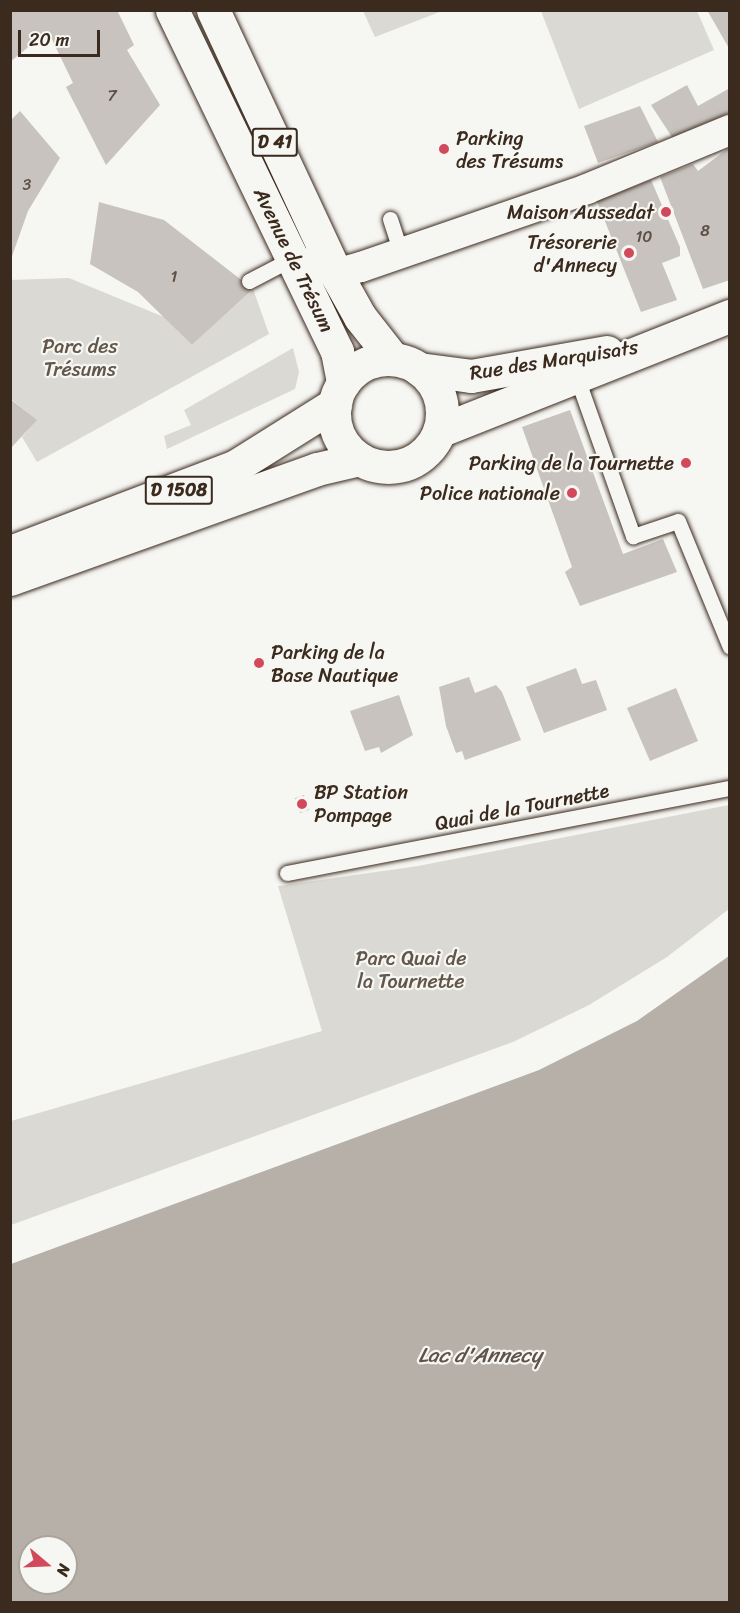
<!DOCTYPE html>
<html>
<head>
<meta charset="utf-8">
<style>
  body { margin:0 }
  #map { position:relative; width:740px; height:1613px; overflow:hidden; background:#f6f6f2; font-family:Sriracha,sans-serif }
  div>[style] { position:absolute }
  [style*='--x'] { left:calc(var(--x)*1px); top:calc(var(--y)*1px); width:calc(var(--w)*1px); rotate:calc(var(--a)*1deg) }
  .green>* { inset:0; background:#dad9d3 }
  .water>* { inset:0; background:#b6b0a9 }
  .building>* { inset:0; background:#c8c3be }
  .roads { filter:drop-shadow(0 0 2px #3b2a1e) drop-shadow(0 0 2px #3b2a1e) }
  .lane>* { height:15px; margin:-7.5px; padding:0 7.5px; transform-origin:7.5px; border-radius:7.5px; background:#f6f6f2 }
  .street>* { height:30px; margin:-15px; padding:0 15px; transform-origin:15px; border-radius:15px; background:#f6f6f2 }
  .secondary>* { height:33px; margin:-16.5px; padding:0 16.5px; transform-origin:16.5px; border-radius:16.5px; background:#f6f6f2 }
  .primary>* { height:33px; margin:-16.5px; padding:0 16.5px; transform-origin:16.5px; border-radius:16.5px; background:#f6f6f2 }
  .primary>.ring { margin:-16.5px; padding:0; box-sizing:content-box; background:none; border:33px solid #f6f6f2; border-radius:50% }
  .dots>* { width:16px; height:16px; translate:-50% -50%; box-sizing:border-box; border:3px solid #f6f6f2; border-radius:50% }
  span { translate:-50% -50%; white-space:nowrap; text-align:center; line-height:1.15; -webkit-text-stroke:4.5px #f6f6f2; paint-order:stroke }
  .number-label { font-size:16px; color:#5e5046 }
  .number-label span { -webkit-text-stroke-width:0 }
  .shield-label span { padding:2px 4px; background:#f6f6f2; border:2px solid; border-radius:4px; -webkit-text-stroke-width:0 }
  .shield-label { font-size:18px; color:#3b2a1e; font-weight:700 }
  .poi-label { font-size:20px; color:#3b2a1e }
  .left { translate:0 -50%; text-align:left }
  .right { translate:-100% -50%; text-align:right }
  .street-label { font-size:20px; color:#3b2a1e }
  .park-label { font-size:20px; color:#63564b }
  .water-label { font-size:21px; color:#605248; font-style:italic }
  .frame { position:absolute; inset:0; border:12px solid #3b2a1e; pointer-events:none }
  .north { position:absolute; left:18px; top:1535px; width:60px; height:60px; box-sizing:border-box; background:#f6f6f2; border:2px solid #aba49d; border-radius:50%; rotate:109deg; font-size:16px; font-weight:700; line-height:24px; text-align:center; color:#3b2a1e }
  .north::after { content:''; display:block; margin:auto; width:21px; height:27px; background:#d1495b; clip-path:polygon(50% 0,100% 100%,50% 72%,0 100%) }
  .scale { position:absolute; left:18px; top:30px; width:82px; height:27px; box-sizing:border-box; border:3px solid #3b2a1e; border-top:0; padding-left:8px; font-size:18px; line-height:21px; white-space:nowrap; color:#3b2a1e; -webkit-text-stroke:4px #f6f6f2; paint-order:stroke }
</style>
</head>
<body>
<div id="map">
  <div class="green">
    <i style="clip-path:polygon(363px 11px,442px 11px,375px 37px)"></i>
    <i style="clip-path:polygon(541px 11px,697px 11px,714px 50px,579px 109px)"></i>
    <i style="clip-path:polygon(69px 278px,164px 317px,192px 345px,253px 289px,269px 334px,37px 462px,22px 437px,36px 420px,11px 399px,10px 280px)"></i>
    <i style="clip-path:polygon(293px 348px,299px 372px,295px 389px,167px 449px,164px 436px,191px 425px,184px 410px)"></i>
    <i style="clip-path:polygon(729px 805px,729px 909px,667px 957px,589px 1005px,513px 1042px,11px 1225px,11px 1121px,322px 1031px,278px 886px,418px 866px)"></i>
  </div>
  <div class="water">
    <i style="clip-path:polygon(evenodd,729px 956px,729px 1602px,11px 1602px,11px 1264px,539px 1070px,637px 1021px,729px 956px,30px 1547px,66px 1547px,66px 1583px,30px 1583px,30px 1547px)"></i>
  </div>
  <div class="building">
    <i style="clip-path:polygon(10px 10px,117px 10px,134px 45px,127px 50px,160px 105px,106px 165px,66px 87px,73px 83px,48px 31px,10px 62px)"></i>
    <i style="clip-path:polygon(707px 10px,730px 10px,730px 50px)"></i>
    <i style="clip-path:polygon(687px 85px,698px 106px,730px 88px,730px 113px,672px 137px,651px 105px)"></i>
    <i style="clip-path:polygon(640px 106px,658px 142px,598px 163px,584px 126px)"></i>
    <i style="clip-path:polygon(20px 111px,60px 158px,28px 211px,11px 259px,10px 121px)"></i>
    <i style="clip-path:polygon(730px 147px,730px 280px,703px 289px,660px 177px,693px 164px,698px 171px)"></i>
    <i style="clip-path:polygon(651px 180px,680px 247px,680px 256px,662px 263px,677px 300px,641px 312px,597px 201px)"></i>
    <i style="clip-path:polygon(99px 202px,164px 220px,253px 289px,192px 345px,138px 292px,90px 264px)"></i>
    <i style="clip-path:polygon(10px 399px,37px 420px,10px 449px)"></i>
    <i style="clip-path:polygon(570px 410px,623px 554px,663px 539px,677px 572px,580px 606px,565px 572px,572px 567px,522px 427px)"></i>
    <i style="clip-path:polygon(576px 668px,582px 684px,596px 680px,607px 710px,544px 733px,526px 687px)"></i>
    <i style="clip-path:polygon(469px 677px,475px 693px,496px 685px,502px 692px,521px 740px,465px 760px,462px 751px,456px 753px,446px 726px,439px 687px)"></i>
    <i style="clip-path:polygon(676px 688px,698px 741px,650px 761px,627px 708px)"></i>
    <i style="clip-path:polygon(399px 695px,413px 735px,381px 753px,379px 747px,365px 751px,350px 711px)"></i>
    <i style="clip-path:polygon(304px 795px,309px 810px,300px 813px,295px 798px)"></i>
  </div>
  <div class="roads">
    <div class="lane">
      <i style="--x:390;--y:219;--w:36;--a:72"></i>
      <i style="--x:249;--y:281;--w:50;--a:-27.6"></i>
      <i style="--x:577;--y:378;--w:168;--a:70.5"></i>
      <i style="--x:633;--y:536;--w:47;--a:-18.4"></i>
      <i style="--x:678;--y:521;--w:136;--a:67.6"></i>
      <i style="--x:287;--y:873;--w:451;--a:-10.9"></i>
    </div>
    <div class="street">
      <i style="--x:314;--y:261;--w:26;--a:31"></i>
      <i style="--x:336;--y:274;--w:26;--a:-16"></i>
      <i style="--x:361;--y:267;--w:239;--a:-19"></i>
      <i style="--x:587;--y:189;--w:155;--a:-22.4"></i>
    </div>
    <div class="secondary">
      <i style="--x:419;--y:369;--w:52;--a:7.7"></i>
      <i style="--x:471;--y:376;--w:138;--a:-10"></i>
      <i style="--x:439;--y:431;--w:313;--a:-21.6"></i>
    </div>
    <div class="primary">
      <i style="--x:172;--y:10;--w:379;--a:64.2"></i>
      <i style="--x:337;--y:351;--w:33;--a:79"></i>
      <i style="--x:213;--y:10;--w:291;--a:65"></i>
      <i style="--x:336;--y:274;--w:49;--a:60.8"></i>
      <i style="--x:360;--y:317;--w:53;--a:51.8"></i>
      <i class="ring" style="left:334px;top:359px;width:75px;height:75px"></i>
      <i style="--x:10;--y:552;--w:242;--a:-20.8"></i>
      <i style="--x:236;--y:466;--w:117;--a:-32.1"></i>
      <i style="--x:10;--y:579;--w:326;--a:-19.7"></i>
      <i style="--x:317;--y:469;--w:44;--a:-13.1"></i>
    </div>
  </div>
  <div class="dots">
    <i style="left:444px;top:149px;background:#d1495b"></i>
    <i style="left:666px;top:212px;background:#d1495b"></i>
    <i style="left:629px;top:253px;background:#d1495b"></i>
    <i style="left:686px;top:463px;background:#d1495b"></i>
    <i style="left:572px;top:493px;background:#d1495b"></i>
    <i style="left:259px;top:663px;background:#d1495b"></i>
    <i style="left:302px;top:804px;background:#d1495b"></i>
  </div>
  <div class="number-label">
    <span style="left:112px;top:96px">7</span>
    <span style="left:27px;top:185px">3</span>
    <span style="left:705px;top:231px">8</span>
    <span style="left:644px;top:237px">10</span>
    <span style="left:174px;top:277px">1</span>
  </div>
  <div class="shield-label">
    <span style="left:275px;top:142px">D 41</span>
    <span style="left:179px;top:490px">D 1508</span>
  </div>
  <div class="poi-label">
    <span class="left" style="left:456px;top:150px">Parking<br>des Trésums</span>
    <span class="right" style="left:654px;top:212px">Maison Aussedat</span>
    <span class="right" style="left:617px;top:254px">Trésorerie<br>d'Annecy</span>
    <span class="right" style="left:674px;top:463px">Parking de la Tournette</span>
    <span class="right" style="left:560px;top:493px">Police nationale</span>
    <span class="left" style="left:271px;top:664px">Parking de la<br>Base Nautique</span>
    <span class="left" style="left:314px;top:804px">BP Station<br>Pompage</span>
  </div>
  <div class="street-label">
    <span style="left:294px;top:260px;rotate:64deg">Avenue de Trésum</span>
    <span style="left:554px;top:360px;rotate:-9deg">Rue des Marquisats</span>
    <span style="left:522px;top:807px;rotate:-11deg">Quai de la Tournette</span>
  </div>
  <div class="park-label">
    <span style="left:80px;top:358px">Parc des<br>Trésums</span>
    <span style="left:411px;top:970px">Parc Quai de<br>la Tournette</span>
  </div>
  <div class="water-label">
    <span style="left:480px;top:1355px">Lac d'Annecy</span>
  </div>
  <div class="frame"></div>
  <div class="north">N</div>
  <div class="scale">20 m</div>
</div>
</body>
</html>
